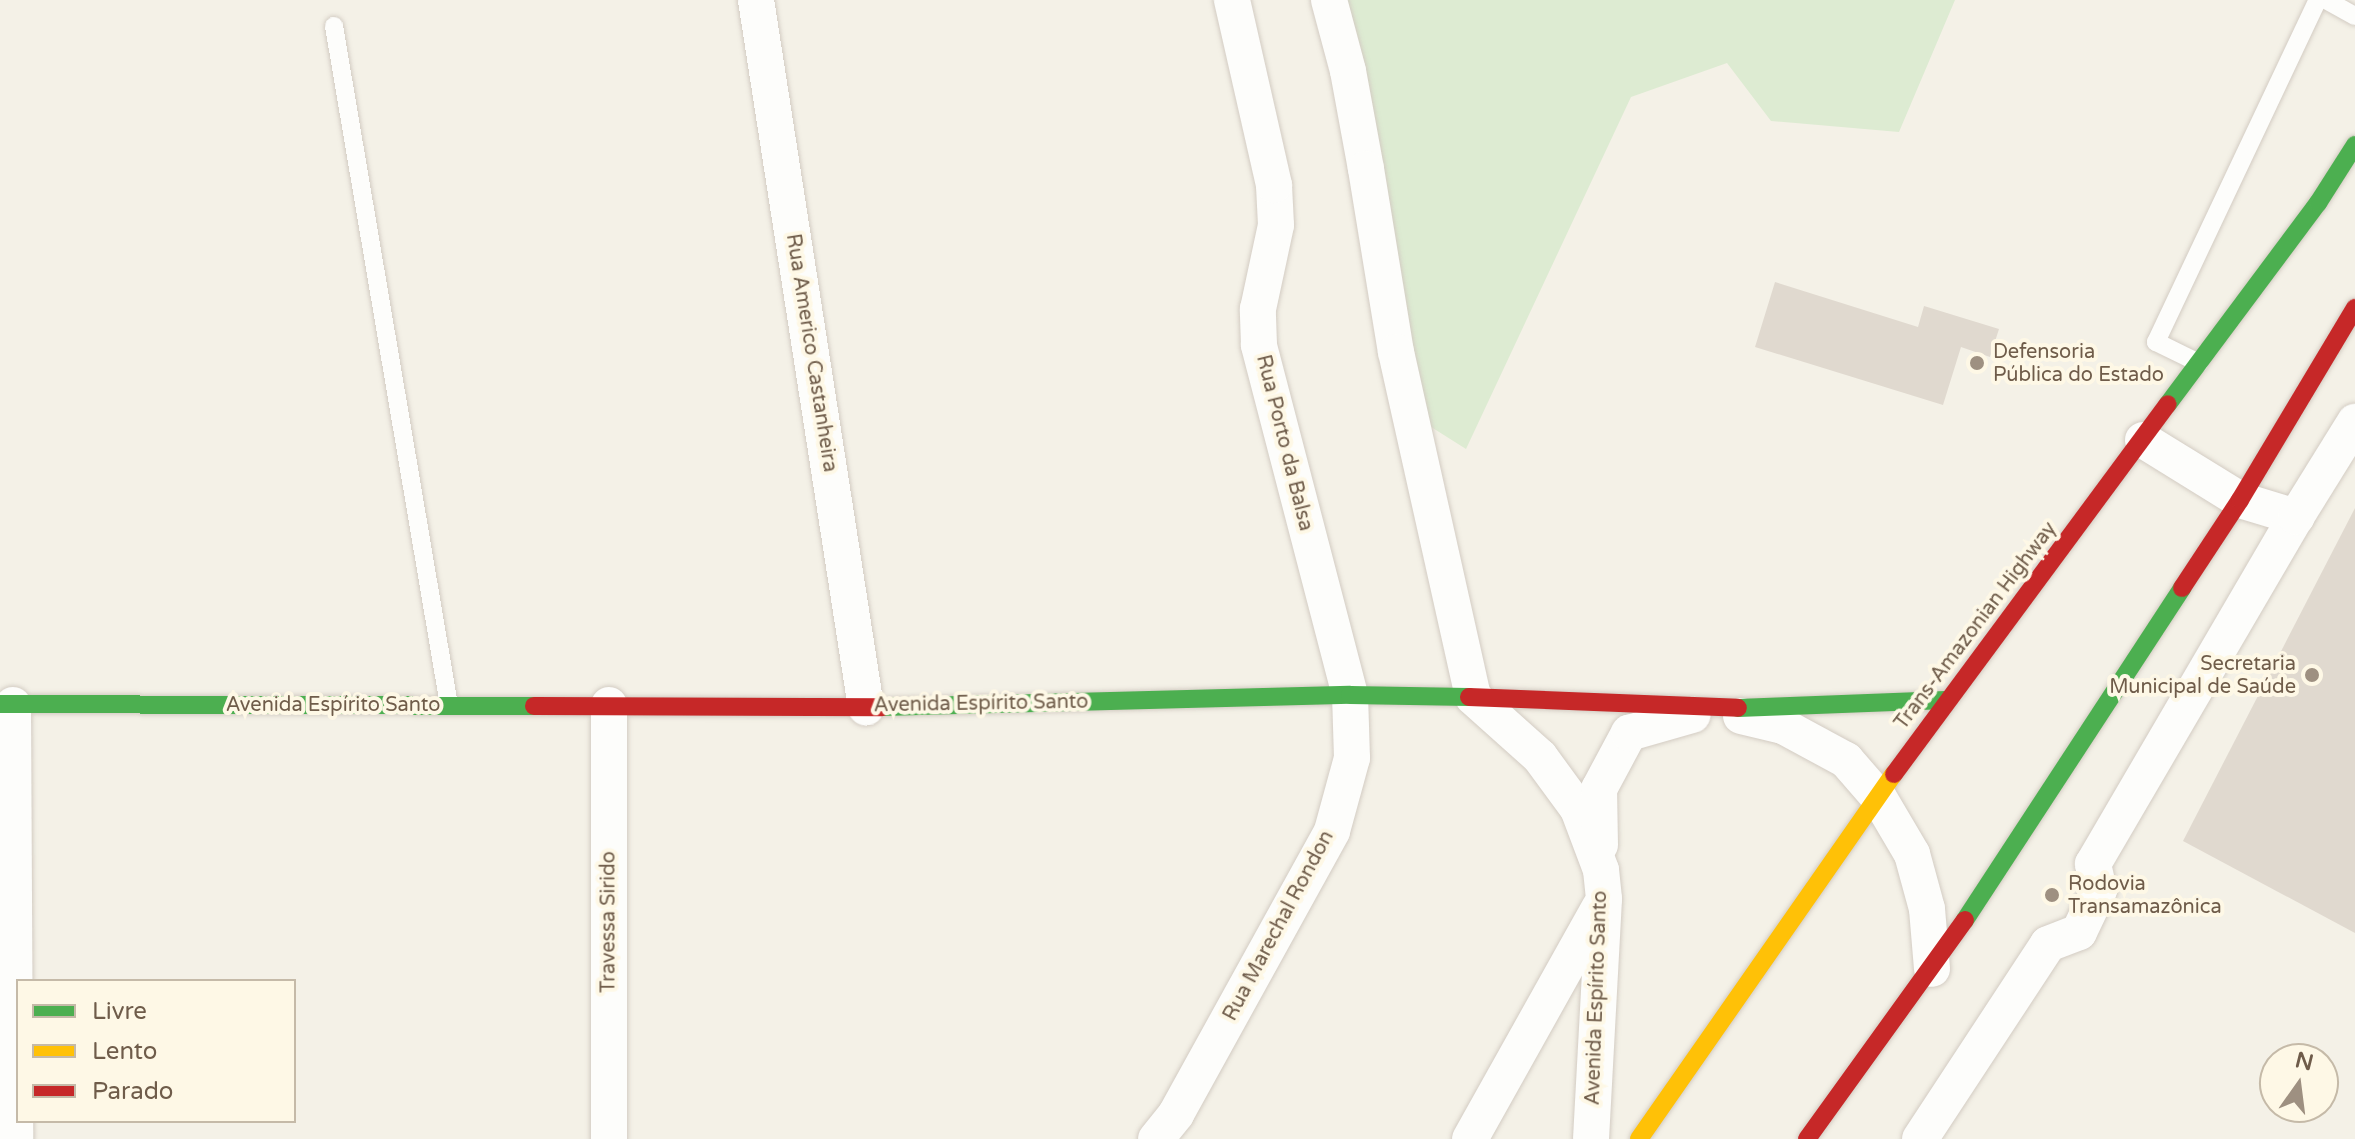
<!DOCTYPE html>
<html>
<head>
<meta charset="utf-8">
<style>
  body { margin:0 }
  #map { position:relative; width:2355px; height:1139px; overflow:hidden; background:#f4f1e7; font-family:"Varela Round",sans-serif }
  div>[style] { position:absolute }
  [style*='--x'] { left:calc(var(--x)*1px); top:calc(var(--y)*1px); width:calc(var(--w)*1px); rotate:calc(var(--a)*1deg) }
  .green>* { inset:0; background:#ddebd2 }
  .building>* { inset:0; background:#e0d9cf }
  .roads { filter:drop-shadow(0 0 2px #d3ccc3) drop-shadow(0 0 2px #d3ccc3) }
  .lane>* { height:18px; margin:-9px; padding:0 9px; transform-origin:9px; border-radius:9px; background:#fdfdfb }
  .street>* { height:36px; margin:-18px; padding:0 18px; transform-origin:18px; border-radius:18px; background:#fdfdfb }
  .fast>* { height:18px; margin:-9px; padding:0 9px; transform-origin:9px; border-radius:9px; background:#4caf50 }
  .slow>* { height:18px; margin:-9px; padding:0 9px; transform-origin:9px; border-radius:9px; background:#ffc107 }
  .jam>* { height:18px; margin:-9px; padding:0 9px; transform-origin:9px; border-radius:9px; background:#c62828 }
  .dots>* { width:22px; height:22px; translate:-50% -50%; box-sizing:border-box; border:4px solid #fef8e6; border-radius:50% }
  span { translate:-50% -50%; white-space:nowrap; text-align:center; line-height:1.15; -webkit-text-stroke:8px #fef8e6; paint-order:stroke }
  .poi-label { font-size:20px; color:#6f5c4a }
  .left { translate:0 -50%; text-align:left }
  .right { translate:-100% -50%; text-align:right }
  .street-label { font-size:20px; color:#6f5c4a }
  .legend { position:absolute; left:16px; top:979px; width:280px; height:144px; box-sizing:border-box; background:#fef8e6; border:2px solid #c5baa8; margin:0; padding:10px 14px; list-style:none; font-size:24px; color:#6f5c4a }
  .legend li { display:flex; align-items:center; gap:16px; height:40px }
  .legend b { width:40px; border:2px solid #c5baa8 }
  .north { position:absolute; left:2259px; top:1043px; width:80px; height:80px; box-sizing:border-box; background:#fef8e6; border:2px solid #c5baa8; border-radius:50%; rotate:14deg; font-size:22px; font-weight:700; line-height:32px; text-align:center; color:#6f5c4a }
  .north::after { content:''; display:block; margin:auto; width:28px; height:36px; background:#9e9081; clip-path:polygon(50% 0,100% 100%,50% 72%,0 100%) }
</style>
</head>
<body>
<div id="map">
  <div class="green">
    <i style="clip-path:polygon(1348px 0,1955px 0,1899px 132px,1771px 121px,1727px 63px,1631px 97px,1466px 449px,1409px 413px,1336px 26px)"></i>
  </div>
  <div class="building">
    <i style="clip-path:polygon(1775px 282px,1918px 327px,1924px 306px,1999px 329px,1990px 357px,1961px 347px,1943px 405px,1755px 347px)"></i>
    <i style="clip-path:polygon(2355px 508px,2355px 933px,2183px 841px)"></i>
  </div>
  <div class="roads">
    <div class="lane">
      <i style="--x:2326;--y:0;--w:33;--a:29"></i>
      <i style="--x:334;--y:26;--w:689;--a:80.39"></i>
      <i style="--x:2199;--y:363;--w:48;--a:-154"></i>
      <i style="--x:2156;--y:342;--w:378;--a:-64.7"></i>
    </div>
    <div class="street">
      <i style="--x:756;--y:0;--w:716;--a:81.16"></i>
      <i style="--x:1329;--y:0;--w:73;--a:75"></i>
      <i style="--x:1348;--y:71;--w:100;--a:79.6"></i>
      <i style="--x:1366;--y:169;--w:185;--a:80.7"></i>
      <i style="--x:1396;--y:352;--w:353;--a:77.4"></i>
      <i style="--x:1473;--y:697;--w:90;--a:41.8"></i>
      <i style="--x:1540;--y:757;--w:64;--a:53.8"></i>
      <i style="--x:1578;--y:809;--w:65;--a:69.3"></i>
      <i style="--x:1601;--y:870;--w:29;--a:84"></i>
      <i style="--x:1604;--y:899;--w:240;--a:93.1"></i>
      <i style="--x:2143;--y:440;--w:114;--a:31.7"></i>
      <i style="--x:2240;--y:500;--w:59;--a:16.9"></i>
      <i style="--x:13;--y:705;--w:434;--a:89.7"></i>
      <i style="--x:609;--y:705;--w:434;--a:90"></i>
      <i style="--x:1741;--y:716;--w:43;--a:13.4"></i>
      <i style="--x:1783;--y:726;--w:72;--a:28.4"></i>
      <i style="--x:1846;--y:760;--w:50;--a:49"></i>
      <i style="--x:1879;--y:798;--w:65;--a:59.5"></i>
      <i style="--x:1912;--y:854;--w:57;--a:74.7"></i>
      <i style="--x:1927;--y:909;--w:60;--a:85.2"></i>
      <i style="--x:1600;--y:845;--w:56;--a:-91"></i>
      <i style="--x:1599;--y:789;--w:64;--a:-61.8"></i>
      <i style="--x:1629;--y:733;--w:66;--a:-15.9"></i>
      <i style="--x:1156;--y:1139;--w:32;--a:-51"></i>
      <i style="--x:1176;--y:1114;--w:323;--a:-61.1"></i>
      <i style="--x:1332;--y:831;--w:76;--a:-74.7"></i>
      <i style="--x:1352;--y:758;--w:63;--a:-91.8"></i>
      <i style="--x:1350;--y:695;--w:362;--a:-104.6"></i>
      <i style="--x:1259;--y:345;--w:36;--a:-92"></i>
      <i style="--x:1258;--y:309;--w:86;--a:-77.9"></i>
      <i style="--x:1276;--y:225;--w:40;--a:-92.9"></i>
      <i style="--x:1274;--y:185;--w:190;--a:-102.8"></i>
      <i style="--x:1470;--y:1139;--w:265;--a:-60.8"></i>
      <i style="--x:1920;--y:1139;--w:233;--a:-56.7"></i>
      <i style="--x:2048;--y:944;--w:33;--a:-21"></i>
      <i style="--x:2079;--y:932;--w:47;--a:-64.5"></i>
      <i style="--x:2099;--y:890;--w:27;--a:-103"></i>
      <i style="--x:2093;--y:864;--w:402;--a:-59.7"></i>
      <i style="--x:2296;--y:517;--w:112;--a:-58.2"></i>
    </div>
    <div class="fast">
      <i style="--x:2168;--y:404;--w:251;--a:-53.3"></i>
      <i style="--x:2318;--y:203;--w:69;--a:-57.5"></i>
      <i style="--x:0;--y:704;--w:534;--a:0.21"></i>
      <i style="--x:882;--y:707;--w:468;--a:-1.5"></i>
      <i style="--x:1350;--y:695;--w:119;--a:1"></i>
      <i style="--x:1738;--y:708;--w:208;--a:-2.2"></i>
      <i style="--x:1965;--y:920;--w:397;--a:-56.8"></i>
    </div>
    <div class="slow">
      <i style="--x:1639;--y:1139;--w:445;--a:-55.1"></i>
    </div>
    <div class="jam">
      <i style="--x:2182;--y:588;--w:105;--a:-56.6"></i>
      <i style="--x:2240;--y:500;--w:224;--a:-59.1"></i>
      <i style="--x:1469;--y:697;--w:269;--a:2.3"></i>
      <i style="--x:534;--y:706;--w:348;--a:0.2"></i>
      <i style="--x:1894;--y:774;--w:460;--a:-53.5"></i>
      <i style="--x:1807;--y:1139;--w:270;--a:-54.2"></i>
    </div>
  </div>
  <div class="dots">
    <i style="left:1977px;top:363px;background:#9e9081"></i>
    <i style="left:2312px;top:675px;background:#9e9081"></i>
    <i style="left:2052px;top:895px;background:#9e9081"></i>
  </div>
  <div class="poi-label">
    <span class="left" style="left:1993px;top:364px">Defensoria<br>Pública do Estado</span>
    <span class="right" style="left:2296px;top:676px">Secretaria<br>Municipal de Saúde</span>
    <span class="left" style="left:2068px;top:896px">Rodovia<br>Transamazônica</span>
  </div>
  <div class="street-label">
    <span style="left:811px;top:353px;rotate:81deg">Rua Americo Castanheira</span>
    <span style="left:1284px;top:443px;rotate:76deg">Rua Porto da Balsa</span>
    <span style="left:1976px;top:626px;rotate:-53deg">Trans-Amazonian Highway</span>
    <span style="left:981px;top:704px;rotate:-1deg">Avenida Espírito Santo</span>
    <span style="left:333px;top:705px">Avenida Espírito Santo</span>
    <span style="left:609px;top:922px;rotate:-90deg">Travessa Sirido</span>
    <span style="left:1279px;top:926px;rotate:-62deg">Rua Marechal Rondon</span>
    <span style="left:1597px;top:998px;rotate:-88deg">Avenida Espírito Santo</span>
  </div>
  <ul class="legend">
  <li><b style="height:10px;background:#4caf50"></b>Livre</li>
  <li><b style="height:10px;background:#ffc107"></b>Lento</li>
  <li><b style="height:10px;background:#c62828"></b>Parado</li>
  </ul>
  <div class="north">N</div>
</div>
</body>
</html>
